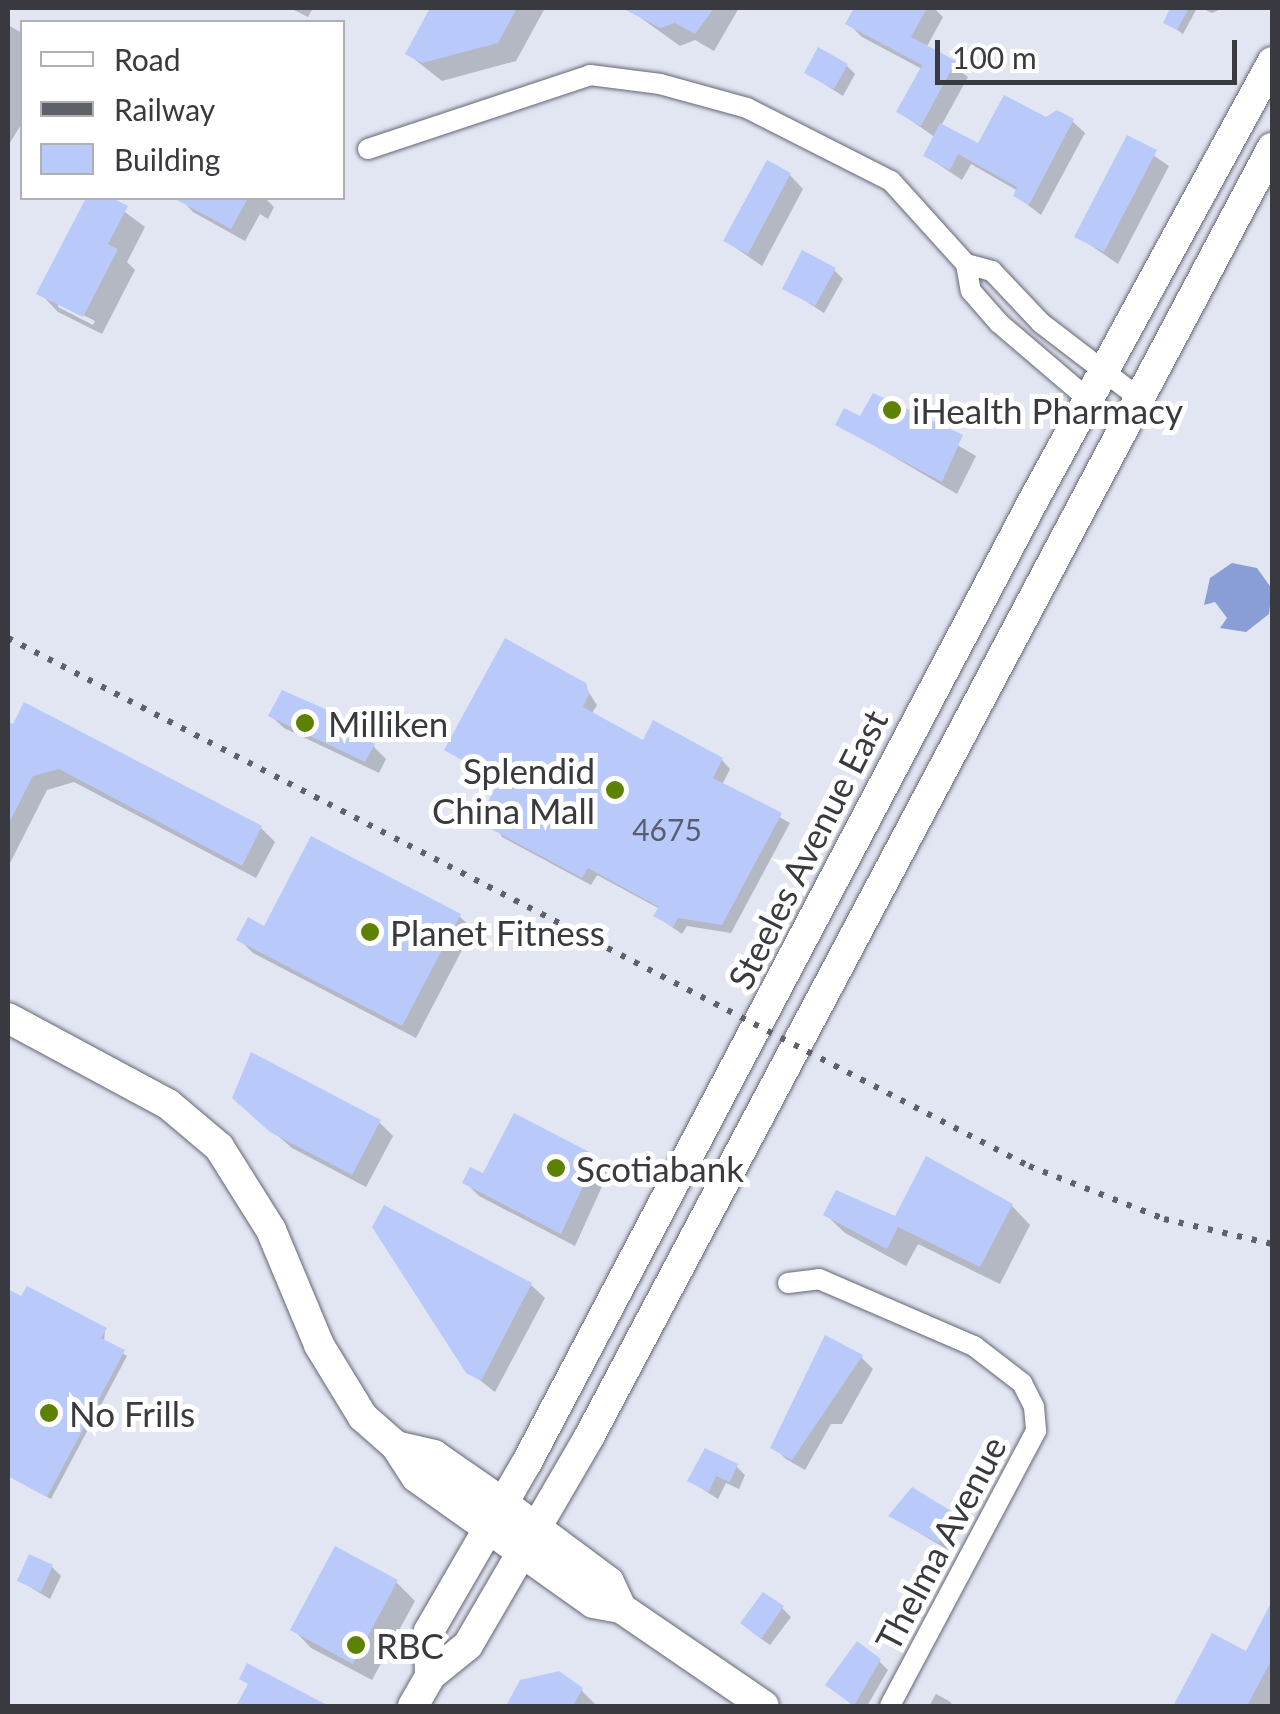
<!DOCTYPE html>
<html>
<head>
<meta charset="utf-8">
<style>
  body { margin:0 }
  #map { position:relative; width:1280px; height:1714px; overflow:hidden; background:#e2e6f3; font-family:Lato,sans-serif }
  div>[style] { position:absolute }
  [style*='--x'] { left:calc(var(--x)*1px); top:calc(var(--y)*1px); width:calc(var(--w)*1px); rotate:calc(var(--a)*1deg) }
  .water>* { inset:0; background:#8a9ed6 }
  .shadow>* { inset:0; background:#0003 }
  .building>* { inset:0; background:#b9cafa }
  .roads { filter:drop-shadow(0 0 2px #636772) drop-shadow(0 0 2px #636772) }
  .street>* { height:20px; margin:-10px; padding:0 10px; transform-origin:10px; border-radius:10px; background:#fff }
  .secondary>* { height:30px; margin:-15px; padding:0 15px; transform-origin:15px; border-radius:15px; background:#fff }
  .rail>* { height:6px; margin-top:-3px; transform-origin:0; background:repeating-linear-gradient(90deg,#5e6167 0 5px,transparent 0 15px) }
  .dots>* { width:28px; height:28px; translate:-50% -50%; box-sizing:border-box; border:5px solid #fff; border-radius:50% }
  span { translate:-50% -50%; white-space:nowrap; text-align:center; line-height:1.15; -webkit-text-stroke:10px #fff; paint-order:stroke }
  .number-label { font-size:30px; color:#585e6e }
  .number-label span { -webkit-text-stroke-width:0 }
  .poi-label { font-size:35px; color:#383a3f }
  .left { translate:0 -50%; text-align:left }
  .right { translate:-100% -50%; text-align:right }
  .street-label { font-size:35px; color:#383a3f }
  .frame { position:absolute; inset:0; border:10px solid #383a3f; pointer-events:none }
  .legend { position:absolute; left:20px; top:20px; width:325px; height:180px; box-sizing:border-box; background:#fff; border:2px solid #afb0b2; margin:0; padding:12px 18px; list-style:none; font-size:30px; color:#383a3f }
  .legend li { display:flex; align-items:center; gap:20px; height:50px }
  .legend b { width:50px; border:2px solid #afb0b2 }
  .scale { position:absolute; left:935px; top:40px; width:302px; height:45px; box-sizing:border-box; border:5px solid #383a3f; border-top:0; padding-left:12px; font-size:30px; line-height:35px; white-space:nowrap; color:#383a3f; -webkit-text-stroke:8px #fff; paint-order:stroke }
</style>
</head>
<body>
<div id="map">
  <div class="water">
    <i style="clip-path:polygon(1232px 563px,1257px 568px,1272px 589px,1269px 614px,1246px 632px,1220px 628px,1227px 618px,1215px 602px,1204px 605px,1210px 578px)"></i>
  </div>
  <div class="shadow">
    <i style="clip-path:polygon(290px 8px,313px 8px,308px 17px)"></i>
    <i style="clip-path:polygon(433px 8px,545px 8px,516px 61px,442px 81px,408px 54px)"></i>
    <i style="clip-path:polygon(739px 8px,714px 51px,695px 40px,680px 46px,630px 10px)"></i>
    <i style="clip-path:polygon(857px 8px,934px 8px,943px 17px,926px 48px,968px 77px,941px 126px,979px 146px,1072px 121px,1085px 133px,1041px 215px,1016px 196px,1018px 191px,971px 164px,962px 180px,926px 156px,936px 138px,899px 112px,922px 69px,862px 37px,848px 23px)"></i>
    <i style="clip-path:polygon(1173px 8px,1197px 8px,1183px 34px,1166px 22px)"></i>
    <i style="clip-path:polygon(1201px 8px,1221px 8px,1221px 9px,1212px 13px)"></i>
    <i style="clip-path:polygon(8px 25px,22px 33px,22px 123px,8px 146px)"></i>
    <i style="clip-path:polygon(847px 66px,855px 74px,843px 96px,807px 73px)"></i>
    <i style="clip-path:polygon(1128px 138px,1169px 166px,1118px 264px,1077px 236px)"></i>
    <i style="clip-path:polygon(790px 175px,803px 189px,762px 266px,726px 241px)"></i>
    <i style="clip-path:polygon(evenodd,89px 198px,106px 198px,145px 227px,127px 262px,135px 270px,102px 334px,58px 312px,40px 293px,89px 198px,58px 302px,95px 321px,93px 325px,58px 307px,58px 302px)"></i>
    <i style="clip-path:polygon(180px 198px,265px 198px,274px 207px,268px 219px,260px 214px,245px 241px,193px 212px)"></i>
    <i style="clip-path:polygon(834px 270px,843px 279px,824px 313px,785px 288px)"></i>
    <i style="clip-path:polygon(874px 396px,976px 456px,957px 494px,838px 424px,861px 420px)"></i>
    <i style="clip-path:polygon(584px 685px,597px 705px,591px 715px,644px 744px,722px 760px,730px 769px,722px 785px,790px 823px,731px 933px,687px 926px,682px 934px,656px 916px,660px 909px,597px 875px,591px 885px,502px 837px,486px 811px,501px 783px,447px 750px)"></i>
    <i style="clip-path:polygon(271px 716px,373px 746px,386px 759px,379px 773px,284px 728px)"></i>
    <i style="clip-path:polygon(8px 724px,261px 828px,275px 842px,256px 878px,74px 782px,47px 790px,8px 867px)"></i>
    <i style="clip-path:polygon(459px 916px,473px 929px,416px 1038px,253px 953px,239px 939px,265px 929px)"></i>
    <i style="clip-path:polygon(249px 1111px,379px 1122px,393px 1136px,366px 1187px,292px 1148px)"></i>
    <i style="clip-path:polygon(595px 1158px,609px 1171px,575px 1246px,479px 1196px,465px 1182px)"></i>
    <i style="clip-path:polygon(927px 1160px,1012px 1206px,1030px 1225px,1000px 1284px,918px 1244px,906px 1266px,845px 1233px,826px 1215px,897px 1220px)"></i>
    <i style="clip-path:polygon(531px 1285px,545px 1298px,495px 1392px,468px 1371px)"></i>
    <i style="clip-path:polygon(8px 1292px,105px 1330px,104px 1342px,127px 1356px,51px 1499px,8px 1476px)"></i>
    <i style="clip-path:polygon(861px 1357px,873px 1369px,842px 1424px,831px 1424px,805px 1470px,786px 1459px,774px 1447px)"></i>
    <i style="clip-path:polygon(736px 1466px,745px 1475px,739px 1489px,726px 1483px,718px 1499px,690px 1481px)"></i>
    <i style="clip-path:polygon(912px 1490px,964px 1525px,948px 1550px,891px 1516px)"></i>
    <i style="clip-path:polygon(52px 1567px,61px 1576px,50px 1599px,20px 1581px)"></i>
    <i style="clip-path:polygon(396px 1582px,415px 1601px,372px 1680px,311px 1648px,293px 1629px)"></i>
    <i style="clip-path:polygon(1272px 1607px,1272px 1706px,1176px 1706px,1213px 1636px,1247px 1655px)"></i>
    <i style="clip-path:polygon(782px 1608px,791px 1617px,770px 1645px,752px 1632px)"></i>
    <i style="clip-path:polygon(879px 1661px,888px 1670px,867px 1706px,854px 1706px,828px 1685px)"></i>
    <i style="clip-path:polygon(522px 1682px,581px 1690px,595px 1704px,509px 1706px)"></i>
    <i style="clip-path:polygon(936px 1694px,949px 1701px,954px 1706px,929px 1706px)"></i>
  </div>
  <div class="building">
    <i style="clip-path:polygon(430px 8px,517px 8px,498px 43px,422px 63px,405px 54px)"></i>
    <i style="clip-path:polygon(622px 8px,712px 8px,712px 11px,695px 34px,675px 23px,660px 28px)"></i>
    <i style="clip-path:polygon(854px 8px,927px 8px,911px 37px,956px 61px,921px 126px,896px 112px,922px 65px,845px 24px)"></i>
    <i style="clip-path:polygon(1170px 8px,1189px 8px,1177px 30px,1163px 23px)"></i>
    <i style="clip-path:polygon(818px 47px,848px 64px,834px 89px,804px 73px)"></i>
    <i style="clip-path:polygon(1004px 95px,1046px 117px,1057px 110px,1074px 119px,1029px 205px,1013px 196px,1017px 187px,958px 154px,950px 170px,923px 156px,940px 123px,978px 143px)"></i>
    <i style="clip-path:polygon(1127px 135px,1157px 150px,1104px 252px,1074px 237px)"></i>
    <i style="clip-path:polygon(767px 160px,791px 173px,748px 254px,723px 241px)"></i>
    <i style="clip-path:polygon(86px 198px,112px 198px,128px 206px,108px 244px,118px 249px,83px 317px,36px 294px)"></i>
    <i style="clip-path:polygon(173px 198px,248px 198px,231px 229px)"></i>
    <i style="clip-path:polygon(802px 250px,836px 268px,815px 306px,782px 289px)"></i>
    <i style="clip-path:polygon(873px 393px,963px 435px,942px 482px,835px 425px,844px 408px,860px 416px)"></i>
    <i style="clip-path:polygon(505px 638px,586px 683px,589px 694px,583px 707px,643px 740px,653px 720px,723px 758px,713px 778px,782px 813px,722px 925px,678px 918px,673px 927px,653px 916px,659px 907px,588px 868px,582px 878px,491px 829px,496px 818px,483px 811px,499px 781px,444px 750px)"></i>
    <i style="clip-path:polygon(282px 690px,325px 709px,375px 744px,365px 762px,268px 716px)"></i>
    <i style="clip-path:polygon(24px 702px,262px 826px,242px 866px,59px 769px,33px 776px,8px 825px,8px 721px,13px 724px)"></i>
    <i style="clip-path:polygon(311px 836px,461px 914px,402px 1026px,236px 940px,248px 917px,264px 926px)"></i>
    <i style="clip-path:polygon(251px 1052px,381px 1120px,352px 1175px,270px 1132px,232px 1098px)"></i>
    <i style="clip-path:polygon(514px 1113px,597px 1156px,561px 1234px,462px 1183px,470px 1167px,483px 1173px)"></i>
    <i style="clip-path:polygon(926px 1156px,1013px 1204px,980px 1267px,898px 1227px,887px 1249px,823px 1215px,836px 1190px,895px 1216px)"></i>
    <i style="clip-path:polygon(384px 1205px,532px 1283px,481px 1381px,466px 1373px,372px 1227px)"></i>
    <i style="clip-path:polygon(27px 1286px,107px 1328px,101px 1338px,125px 1350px,47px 1497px,8px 1476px,8px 1289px,21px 1296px)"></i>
    <i style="clip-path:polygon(825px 1335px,863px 1355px,792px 1460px,770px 1448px)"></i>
    <i style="clip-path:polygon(705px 1448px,738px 1464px,730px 1482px,716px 1476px,709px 1492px,687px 1481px)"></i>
    <i style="clip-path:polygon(912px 1487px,956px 1514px,939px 1543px,888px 1516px)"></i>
    <i style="clip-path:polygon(335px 1546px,398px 1580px,353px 1664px,290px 1630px)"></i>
    <i style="clip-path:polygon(29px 1554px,53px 1565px,41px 1592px,17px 1581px)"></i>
    <i style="clip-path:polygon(763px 1592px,784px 1606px,761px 1639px,740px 1623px)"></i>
    <i style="clip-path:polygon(1272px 1601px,1272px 1659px,1247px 1706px,1173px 1706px,1212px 1633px,1246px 1651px)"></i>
    <i style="clip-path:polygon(857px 1641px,881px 1659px,854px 1706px,825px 1685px)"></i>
    <i style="clip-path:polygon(247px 1663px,329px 1706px,236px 1706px,248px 1684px,239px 1679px)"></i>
    <i style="clip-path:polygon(559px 1671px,583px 1688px,573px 1706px,506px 1706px,520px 1680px)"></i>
  </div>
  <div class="roads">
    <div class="street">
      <i style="--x:368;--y:149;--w:234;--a:-18.4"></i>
      <i style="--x:590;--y:75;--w:71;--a:7.3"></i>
      <i style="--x:660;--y:84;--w:90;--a:15.4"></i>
      <i style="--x:747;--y:108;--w:161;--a:26.9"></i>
      <i style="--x:891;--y:181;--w:112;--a:47.9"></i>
      <i style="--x:966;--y:264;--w:27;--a:80"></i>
      <i style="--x:971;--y:291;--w:43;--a:48.8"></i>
      <i style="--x:999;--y:323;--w:163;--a:40.5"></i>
      <i style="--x:966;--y:264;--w:27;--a:15"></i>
      <i style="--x:992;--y:271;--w:71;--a:46.7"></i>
      <i style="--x:1041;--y:323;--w:123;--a:37.4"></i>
      <i style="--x:788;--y:1283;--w:31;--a:-7"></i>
      <i style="--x:819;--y:1279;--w:169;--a:23.4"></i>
      <i style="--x:974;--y:1346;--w:61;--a:37.6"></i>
      <i style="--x:1022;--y:1383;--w:27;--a:63"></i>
      <i style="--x:1034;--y:1407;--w:24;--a:85"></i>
      <i style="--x:1036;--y:1431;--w:311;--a:118"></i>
    </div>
    <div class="secondary">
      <i style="--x:8;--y:1018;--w:182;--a:28.3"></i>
      <i style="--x:168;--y:1104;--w:67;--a:40.1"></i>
      <i style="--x:219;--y:1147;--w:98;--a:57.9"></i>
      <i style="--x:271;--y:1230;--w:125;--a:67.3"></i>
      <i style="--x:319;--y:1345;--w:84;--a:58.6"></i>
      <i style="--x:363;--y:1417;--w:44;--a:41.3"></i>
      <i style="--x:396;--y:1446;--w:37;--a:57"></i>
      <i style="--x:416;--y:1477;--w:217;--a:35.4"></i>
      <i style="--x:593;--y:1603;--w:28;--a:10"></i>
      <i style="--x:621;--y:1608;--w:173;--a:34.4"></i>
      <i style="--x:396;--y:1446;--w:39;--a:13"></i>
      <i style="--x:434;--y:1455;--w:84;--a:34.8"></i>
      <i style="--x:503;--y:1503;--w:132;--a:36.7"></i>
      <i style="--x:609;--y:1582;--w:29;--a:65"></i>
      <i style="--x:430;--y:1676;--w:45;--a:-91.3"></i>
      <i style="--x:429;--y:1631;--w:193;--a:-59.9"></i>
      <i style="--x:526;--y:1464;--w:1088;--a:-62.23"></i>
      <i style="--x:1033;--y:501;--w:500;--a:-61.4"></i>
      <i style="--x:413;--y:1706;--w:34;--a:-60"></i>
      <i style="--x:430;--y:1676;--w:49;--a:-39.2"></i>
      <i style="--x:468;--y:1645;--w:241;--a:-59.8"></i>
      <i style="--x:589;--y:1437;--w:1459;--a:-62.08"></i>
    </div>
  </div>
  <div class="rail">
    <i style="--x:8;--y:638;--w:1149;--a:27.35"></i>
    <i style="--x:1029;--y:1166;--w:145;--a:21.4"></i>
    <i style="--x:1164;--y:1219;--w:111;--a:13"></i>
  </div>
  <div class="dots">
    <i style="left:892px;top:410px;background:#5d8100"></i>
    <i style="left:305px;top:723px;background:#5d8100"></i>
    <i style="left:615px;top:790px;background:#5d8100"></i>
    <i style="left:370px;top:932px;background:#5d8100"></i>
    <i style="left:556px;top:1168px;background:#5d8100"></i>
    <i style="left:49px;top:1413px;background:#5d8100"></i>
    <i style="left:356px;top:1645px;background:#5d8100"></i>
  </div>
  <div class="number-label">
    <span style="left:667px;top:829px">4675</span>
  </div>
  <div class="poi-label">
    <span class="left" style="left:912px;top:410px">iHealth Pharmacy</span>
    <span class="left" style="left:328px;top:723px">Milliken</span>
    <span class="right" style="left:595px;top:790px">Splendid<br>China Mall</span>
    <span class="left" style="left:390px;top:932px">Planet Fitness</span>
    <span class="left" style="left:576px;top:1168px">Scotiabank</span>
    <span class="left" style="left:69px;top:1413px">No Frills</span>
    <span class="left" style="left:376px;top:1645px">RBC</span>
  </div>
  <div class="street-label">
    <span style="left:807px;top:849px;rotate:-63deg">Steeles Avenue East</span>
    <span style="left:940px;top:1543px;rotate:-62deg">Thelma Avenue</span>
  </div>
  <div class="frame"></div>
  <ul class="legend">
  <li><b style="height:12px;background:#fff"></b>Road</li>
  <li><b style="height:12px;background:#5e6167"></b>Railway</li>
  <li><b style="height:28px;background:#b9cafa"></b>Building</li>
  </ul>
  <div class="scale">100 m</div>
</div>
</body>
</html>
